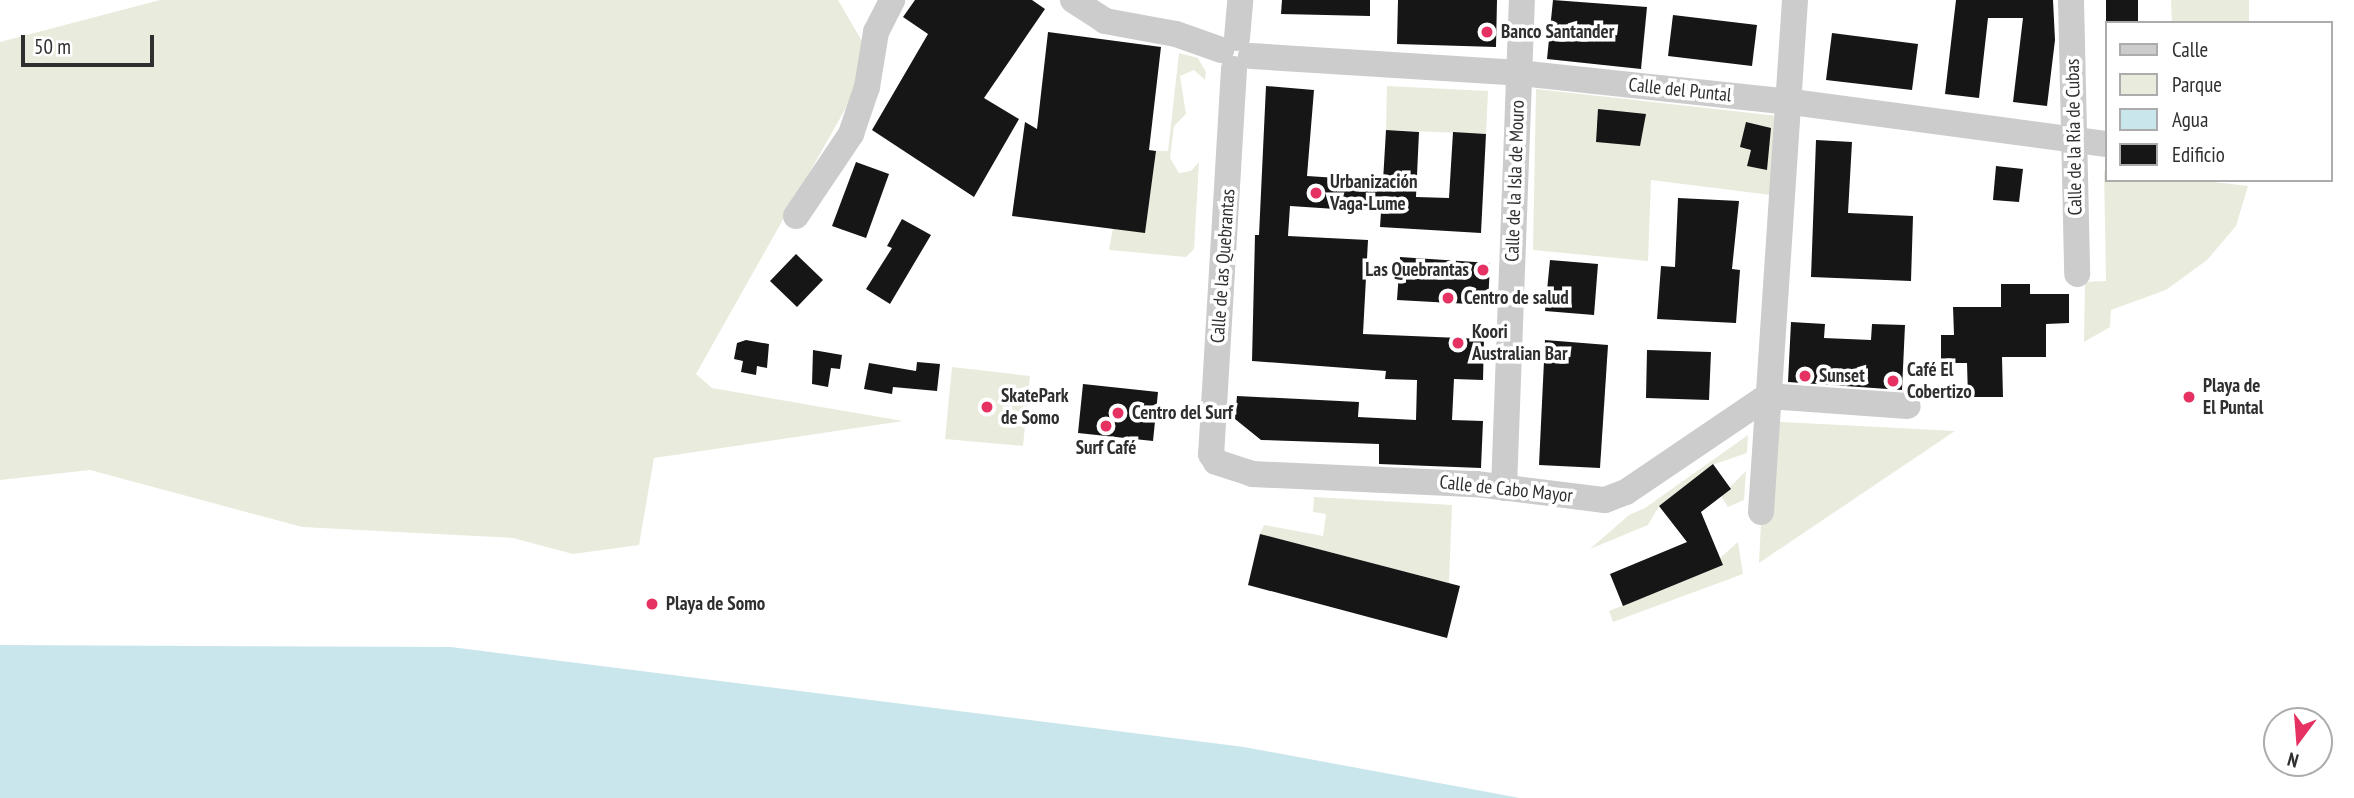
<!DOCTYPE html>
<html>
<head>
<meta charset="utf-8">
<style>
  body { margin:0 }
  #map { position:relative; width:2354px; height:798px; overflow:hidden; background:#fff; font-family:"PT Sans Narrow",sans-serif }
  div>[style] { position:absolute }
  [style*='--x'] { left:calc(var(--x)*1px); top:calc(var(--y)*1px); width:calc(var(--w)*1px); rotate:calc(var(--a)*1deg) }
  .green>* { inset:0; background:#e9ecdd }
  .water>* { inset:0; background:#c9e6ec }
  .building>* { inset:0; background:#161616 }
  .minor>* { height:26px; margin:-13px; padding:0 13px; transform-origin:13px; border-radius:13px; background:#ccc }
  .dots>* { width:19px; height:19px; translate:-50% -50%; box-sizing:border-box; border:4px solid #fff; border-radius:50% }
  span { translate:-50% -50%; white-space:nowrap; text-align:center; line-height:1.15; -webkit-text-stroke:7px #fff; paint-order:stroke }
  .poi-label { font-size:19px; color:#2f2f2f; font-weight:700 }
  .left { translate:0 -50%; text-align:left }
  .right { translate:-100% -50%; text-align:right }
  .street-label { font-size:19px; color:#2f2f2f }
  .legend { position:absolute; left:2105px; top:21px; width:228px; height:161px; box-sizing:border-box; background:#fff; border:2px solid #acacac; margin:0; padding:9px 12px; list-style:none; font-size:21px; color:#2f2f2f }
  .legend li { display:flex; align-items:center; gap:14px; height:35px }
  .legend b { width:35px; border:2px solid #acacac }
  .north { position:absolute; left:2263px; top:707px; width:70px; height:70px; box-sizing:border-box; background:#fff; border:2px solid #acacac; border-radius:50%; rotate:196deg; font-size:19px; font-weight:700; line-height:28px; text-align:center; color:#2f2f2f }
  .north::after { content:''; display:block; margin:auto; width:24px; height:32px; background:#e63263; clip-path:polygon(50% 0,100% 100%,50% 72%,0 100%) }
  .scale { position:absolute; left:21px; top:35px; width:133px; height:32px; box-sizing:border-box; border:4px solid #2f2f2f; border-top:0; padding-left:9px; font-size:21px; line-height:24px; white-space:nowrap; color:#2f2f2f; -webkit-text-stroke:5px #fff; paint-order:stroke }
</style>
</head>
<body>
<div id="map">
  <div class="green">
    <i style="clip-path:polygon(160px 0,838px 0,863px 43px,856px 90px,696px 374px,712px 388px,903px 421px,654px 458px,639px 545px,573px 554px,513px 538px,302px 527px,90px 470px,0 480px,0 42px)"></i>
    <i style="clip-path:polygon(2171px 0,2249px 0,2249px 23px,2172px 23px)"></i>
    <i style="clip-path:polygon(1179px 53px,1198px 58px,1206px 72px,1205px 80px,1194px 70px,1180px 76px,1186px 114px,1174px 126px,1170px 158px,1179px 173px,1191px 171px,1199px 162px,1194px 249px,1186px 257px,1109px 250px,1113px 228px,1145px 232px,1156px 151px,1168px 151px)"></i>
    <i style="clip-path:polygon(1387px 86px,1488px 91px,1486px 134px,1386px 130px)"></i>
    <i style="clip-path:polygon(1536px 89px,1778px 116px,1771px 195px,1651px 180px,1648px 261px,1533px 250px)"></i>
    <i style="clip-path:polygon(2104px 169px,2107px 180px,2198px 180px,2248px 186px,2236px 226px,2207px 260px,2166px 290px,2111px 310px,2110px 327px,2084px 342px,2085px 282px,2106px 281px)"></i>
    <i style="clip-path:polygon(952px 367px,1030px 376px,1023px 446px,945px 439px)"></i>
    <i style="clip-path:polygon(1766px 421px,1955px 431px,1759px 563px)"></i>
    <i style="clip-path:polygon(1748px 435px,1747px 453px,1712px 465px,1659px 506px,1648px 525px,1590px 549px,1629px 515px,1645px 508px)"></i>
    <i style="clip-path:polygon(1746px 471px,1744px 500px,1728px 507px,1721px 496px)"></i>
    <i style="clip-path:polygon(1314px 497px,1452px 505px,1449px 583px,1260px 534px,1264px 525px,1323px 536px,1326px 514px,1313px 512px)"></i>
    <i style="clip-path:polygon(1738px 542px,1743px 574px,1613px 622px,1609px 611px,1723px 565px,1720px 558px)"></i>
  </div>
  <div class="water">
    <i style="clip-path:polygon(0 645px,451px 647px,1244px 747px,1520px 798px,0 798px)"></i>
  </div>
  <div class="building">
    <i style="clip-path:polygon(915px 0,1032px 0,1045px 9px,984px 98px,1019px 119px,974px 197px,872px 130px,928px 34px,903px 17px)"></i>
    <i style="clip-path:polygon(1282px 0,1370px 0,1370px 16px,1281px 14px)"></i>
    <i style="clip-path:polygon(1398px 0,1497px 0,1496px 47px,1397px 44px)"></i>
    <i style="clip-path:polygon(1553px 0,1647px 7px,1641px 69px,1547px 59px)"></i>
    <i style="clip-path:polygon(1956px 0,2053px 0,2055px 40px,2047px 106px,2013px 102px,2023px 18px,1988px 18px,1979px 98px,1945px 94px)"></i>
    <i style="clip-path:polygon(2106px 0,2138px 0,2138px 23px,2106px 23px)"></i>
    <i style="clip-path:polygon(1673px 15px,1757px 25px,1752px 66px,1668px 56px)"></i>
    <i style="clip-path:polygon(1048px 32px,1161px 47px,1149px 150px,1156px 151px,1145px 233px,1012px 216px,1025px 122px,1037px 129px)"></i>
    <i style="clip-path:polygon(1832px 33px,1918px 44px,1912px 90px,1826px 80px)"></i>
    <i style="clip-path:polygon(1266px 86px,1314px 90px,1307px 176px,1383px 181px,1386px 130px,1419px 132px,1416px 197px,1449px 198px,1453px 132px,1486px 134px,1481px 233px,1380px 227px,1381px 212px,1290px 206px,1288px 236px,1368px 240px,1363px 334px,1484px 339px,1483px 380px,1454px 379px,1452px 420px,1483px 421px,1481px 468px,1379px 464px,1379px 444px,1261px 440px,1235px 419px,1237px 396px,1359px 402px,1358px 417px,1416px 420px,1417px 380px,1385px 379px,1386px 371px,1252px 361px,1255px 235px,1259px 235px)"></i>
    <i style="clip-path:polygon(1598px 109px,1646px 114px,1640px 146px,1596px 142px)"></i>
    <i style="clip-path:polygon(1746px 122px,1771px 128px,1767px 170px,1747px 166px,1751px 150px,1740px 147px)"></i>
    <i style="clip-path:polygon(1816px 140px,1852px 142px,1848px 213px,1913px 216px,1911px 281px,1811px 277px)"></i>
    <i style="clip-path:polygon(856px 162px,889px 174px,866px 238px,832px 226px)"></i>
    <i style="clip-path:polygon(1996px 166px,2023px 169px,2019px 202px,1993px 200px)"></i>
    <i style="clip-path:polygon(1678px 198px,1739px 201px,1732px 269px,1740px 270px,1736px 323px,1657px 319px,1661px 266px,1675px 267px)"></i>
    <i style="clip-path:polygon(902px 219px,931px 235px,890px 304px,866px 289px,892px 248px,887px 246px)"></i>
    <i style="clip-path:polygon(796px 254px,823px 280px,797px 307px,770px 281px)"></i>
    <i style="clip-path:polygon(1400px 257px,1490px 263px,1488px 305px,1397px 300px)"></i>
    <i style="clip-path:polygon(1550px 260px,1598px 264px,1594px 315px,1545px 311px)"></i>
    <i style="clip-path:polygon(2001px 284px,2030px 284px,2030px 294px,2069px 294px,2069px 323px,2046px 324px,2046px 357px,2002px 357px,2003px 397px,1968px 397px,1967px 363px,1941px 363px,1941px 335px,1954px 335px,1953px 307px,2001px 307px)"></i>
    <i style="clip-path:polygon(1791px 322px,1825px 324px,1824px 338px,1871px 340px,1872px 324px,1905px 325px,1902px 390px,1788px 382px)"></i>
    <i style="clip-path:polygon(746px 340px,769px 344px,767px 368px,757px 366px,756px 375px,741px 372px,743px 361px,734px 359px,737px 343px)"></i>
    <i style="clip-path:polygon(1545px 340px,1608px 345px,1600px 468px,1539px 465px)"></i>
    <i style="clip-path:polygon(813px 350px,842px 355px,840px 369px,831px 368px,828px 387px,812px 384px)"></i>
    <i style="clip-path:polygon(1647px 350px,1711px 352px,1709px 400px,1646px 398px)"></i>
    <i style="clip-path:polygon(917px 362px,940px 364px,937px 391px,893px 387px,892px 394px,864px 389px,869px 363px,916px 371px)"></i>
    <i style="clip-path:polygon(1083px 384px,1158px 392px,1153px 441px,1078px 433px)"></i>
    <i style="clip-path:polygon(1713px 464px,1731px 489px,1701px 512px,1723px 565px,1623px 606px,1610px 574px,1687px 542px,1659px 506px)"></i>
    <i style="clip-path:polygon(1260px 534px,1460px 586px,1447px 638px,1248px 585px)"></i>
  </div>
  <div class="minor">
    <i style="--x:1073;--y:0;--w:38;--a:33"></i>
    <i style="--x:1105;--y:21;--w:72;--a:10.4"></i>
    <i style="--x:1176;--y:34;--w:48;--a:19.6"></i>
    <i style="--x:2071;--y:0;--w:274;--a:88.7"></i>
    <i style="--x:1237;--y:38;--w:38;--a:-85"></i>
    <i style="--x:1251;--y:56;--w:269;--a:3.6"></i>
    <i style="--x:1519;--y:73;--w:275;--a:6.1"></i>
    <i style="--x:1792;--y:102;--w:318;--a:7.6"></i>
    <i style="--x:1234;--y:69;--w:386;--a:93.4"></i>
    <i style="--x:1211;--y:454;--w:9;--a:58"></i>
    <i style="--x:1216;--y:462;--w:38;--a:18"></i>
    <i style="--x:1252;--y:474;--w:224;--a:2.6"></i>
    <i style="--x:1476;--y:484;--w:130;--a:7.1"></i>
    <i style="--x:1605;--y:500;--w:22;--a:-21"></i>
    <i style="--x:1626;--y:492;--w:171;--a:-34.1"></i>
    <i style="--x:1768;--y:396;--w:140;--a:4.1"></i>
    <i style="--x:796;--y:216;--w:99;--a:-56.1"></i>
    <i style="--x:851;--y:134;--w:50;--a:-71.2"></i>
    <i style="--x:867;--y:87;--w:56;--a:-80.7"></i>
    <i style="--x:876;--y:32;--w:36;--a:-63"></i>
    <i style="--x:1504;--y:488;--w:488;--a:-87.9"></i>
    <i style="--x:1761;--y:512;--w:513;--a:-86.2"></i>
  </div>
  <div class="dots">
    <i style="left:1487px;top:32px;background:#e63263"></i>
    <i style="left:1316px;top:193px;background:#e63263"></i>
    <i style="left:1483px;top:270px;background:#e63263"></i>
    <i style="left:1448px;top:298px;background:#e63263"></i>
    <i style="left:1458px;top:343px;background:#e63263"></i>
    <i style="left:1805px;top:376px;background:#e63263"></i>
    <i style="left:1893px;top:381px;background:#e63263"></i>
    <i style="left:2189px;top:397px;background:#e63263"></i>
    <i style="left:987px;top:407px;background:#e63263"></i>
    <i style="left:1118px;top:413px;background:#e63263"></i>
    <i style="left:1106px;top:426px;background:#e63263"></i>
    <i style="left:652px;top:604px;background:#e63263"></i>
  </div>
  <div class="poi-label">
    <span class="left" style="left:1501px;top:32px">Banco Santander</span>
    <span class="left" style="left:1330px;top:193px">Urbanización<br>Vaga-Lume</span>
    <span class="right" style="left:1469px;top:270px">Las Quebrantas</span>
    <span class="left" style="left:1464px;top:298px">Centro de salud</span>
    <span class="left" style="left:1472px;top:343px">Koori<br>Australian Bar</span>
    <span class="left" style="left:1907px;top:381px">Café El<br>Cobertizo</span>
    <span class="left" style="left:1819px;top:376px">Sunset</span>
    <span class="left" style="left:2203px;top:397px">Playa de<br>El Puntal</span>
    <span class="left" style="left:1001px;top:407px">SkatePark<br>de Somo</span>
    <span class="left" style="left:1132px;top:413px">Centro del Surf</span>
    <span style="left:1106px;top:448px">Surf Café</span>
    <span class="left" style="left:666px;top:604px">Playa de Somo</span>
  </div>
  <div class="street-label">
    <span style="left:1680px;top:90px;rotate:6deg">Calle del Puntal</span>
    <span style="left:2074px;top:137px;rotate:-91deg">Calle de la Ría de Cubas</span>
    <span style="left:1515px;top:181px;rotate:-88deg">Calle de la Isla de Mouro</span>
    <span style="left:1223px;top:266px;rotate:-86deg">Calle de las Quebrantas</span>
    <span style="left:1506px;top:489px;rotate:6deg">Calle de Cabo Mayor</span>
  </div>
  <ul class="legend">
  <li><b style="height:9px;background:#ccc"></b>Calle</li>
  <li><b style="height:19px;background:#e9ecdd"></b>Parque</li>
  <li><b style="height:19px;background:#c9e6ec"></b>Agua</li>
  <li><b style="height:19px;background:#161616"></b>Edificio</li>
  </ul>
  <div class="north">N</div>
  <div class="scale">50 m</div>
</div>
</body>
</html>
